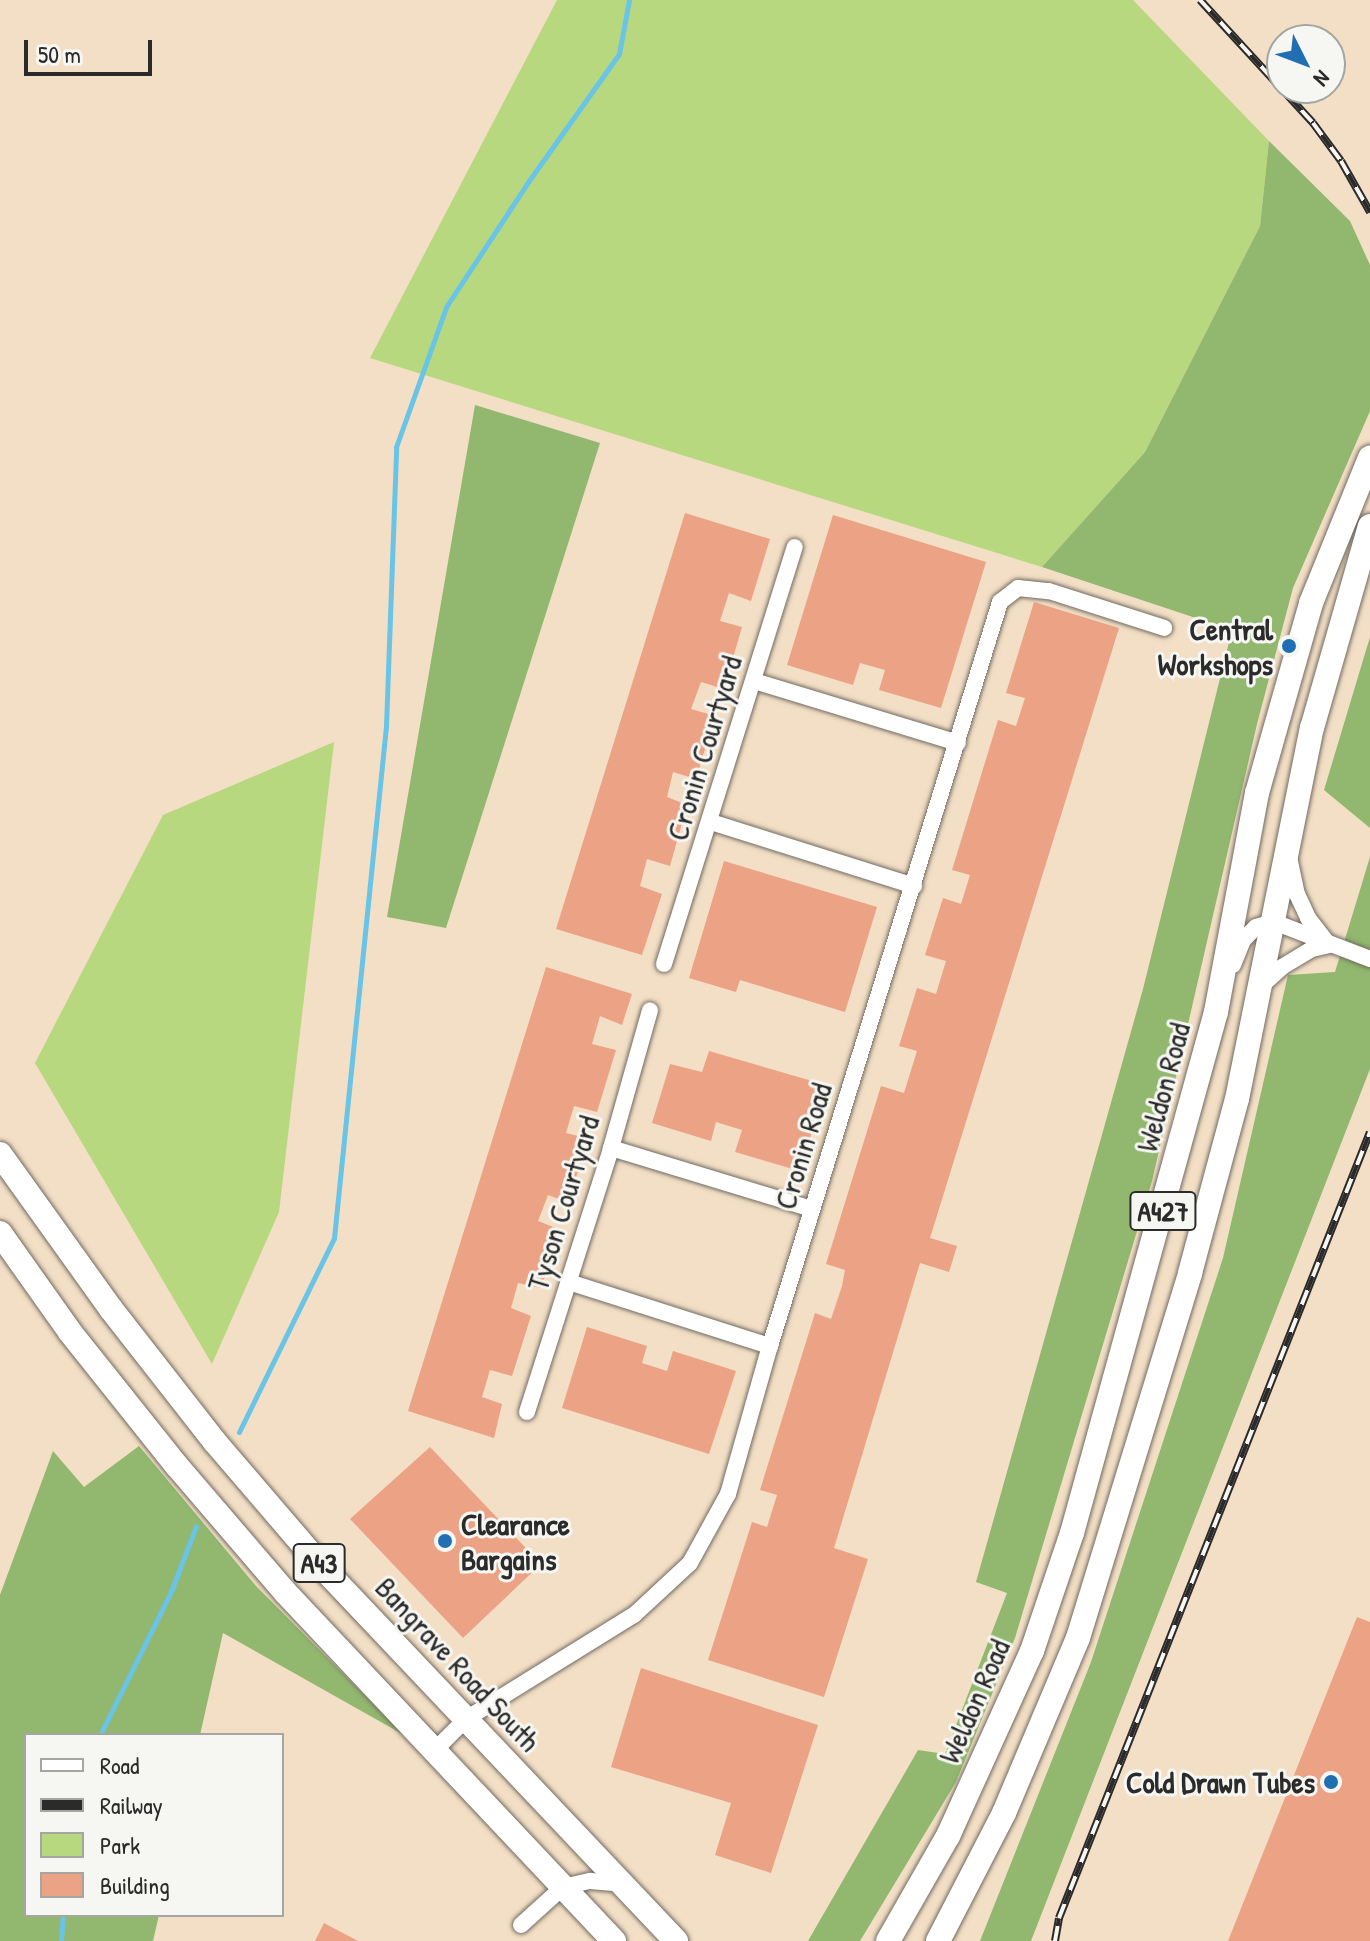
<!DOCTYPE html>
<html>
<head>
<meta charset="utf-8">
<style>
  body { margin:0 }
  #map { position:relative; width:1370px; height:1941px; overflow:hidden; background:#f3dfc5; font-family:"Patrick Hand",sans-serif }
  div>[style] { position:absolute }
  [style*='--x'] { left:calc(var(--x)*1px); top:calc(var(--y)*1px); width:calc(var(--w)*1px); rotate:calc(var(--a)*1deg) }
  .green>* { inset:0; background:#b7d87f }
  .forest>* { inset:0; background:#91b86e }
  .stream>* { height:5px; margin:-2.5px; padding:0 2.5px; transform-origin:2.5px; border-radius:2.5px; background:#69c4e6 }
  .building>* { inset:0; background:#eba285 }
  .roads { filter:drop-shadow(0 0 2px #716a61) drop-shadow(0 0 2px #716a61) }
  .minor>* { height:16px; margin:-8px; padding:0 8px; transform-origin:8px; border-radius:8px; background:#fff }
  .highway>* { height:24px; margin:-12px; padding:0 12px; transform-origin:12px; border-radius:12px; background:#fff }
  .rail>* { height:8px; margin-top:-4px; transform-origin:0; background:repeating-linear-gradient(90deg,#f6f6f2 0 15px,#2b2b2b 0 30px); box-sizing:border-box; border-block:2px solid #2b2b2b }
  .dots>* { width:22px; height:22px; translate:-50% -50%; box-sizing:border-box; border:4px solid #f6f6f2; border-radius:50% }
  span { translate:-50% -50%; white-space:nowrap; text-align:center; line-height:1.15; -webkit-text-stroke:6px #f6f6f2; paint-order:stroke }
  .shield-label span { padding:2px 6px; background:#f6f6f2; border:2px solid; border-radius:6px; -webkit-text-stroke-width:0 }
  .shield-label { font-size:28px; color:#2b2b2b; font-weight:700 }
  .poi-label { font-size:30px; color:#2b2b2b; font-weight:700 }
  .right { translate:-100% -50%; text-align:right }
  .left { translate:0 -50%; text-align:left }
  .street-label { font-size:30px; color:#2b2b2b }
  .legend { position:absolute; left:24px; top:1733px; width:260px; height:184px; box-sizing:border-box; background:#f6f6f2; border:2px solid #a5a5a2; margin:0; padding:10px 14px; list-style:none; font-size:24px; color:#2b2b2b }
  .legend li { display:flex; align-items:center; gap:16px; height:40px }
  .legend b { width:40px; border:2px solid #a5a5a2 }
  .north { position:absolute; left:1266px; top:24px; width:80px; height:80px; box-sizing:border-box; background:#f6f6f2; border:2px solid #a5a5a2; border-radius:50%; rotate:132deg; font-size:22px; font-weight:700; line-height:32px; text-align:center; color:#2b2b2b }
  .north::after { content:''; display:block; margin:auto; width:28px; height:36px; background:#1f6fb2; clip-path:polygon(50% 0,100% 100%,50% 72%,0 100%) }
  .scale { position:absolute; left:24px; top:40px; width:128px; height:36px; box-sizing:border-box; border:4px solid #2b2b2b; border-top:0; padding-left:10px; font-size:24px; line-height:28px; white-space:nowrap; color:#2b2b2b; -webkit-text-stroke:6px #f6f6f2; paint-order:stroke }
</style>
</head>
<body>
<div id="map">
  <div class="green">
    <i style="clip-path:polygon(557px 0,1133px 0,1269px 141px,1260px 226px,1145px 452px,1042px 567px,370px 358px)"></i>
    <i style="clip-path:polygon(334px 742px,279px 1212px,212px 1364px,35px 1063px,163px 815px)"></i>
  </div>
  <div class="forest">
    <i style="clip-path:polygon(1269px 141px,1350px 221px,1370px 265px,1370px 411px,1293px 588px,1257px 724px,1152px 1181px,1015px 1638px,956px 1782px,860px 1941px,808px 1941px,918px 1750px,945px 1754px,1007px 1593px,976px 1582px,1143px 989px,1232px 630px,1042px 567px,1145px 452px,1260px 226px)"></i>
    <i style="clip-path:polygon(475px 405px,600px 443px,446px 928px,387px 917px)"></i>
    <i style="clip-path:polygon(1370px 637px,1370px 828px,1324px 790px)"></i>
    <i style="clip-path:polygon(1370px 857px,1370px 1069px,1031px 1941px,980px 1941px,1091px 1662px,1223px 1258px,1288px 975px,1335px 972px)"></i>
    <i style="clip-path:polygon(139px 1446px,256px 1586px,404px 1735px,223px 1633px,200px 1735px,26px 1735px,26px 1915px,159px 1915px,153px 1941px,0 1941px,0 1595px,53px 1451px,84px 1487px)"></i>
  </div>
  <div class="stream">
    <i style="--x:239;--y:1432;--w:216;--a:-63.9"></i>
    <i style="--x:334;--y:1238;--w:515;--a:-84.2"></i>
    <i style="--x:386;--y:726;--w:279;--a:-87.9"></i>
    <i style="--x:396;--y:447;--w:149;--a:-70.3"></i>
    <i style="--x:446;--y:307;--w:149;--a:-56.7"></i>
    <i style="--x:528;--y:182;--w:157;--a:-54.6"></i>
    <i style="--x:619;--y:54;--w:55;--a:-79.5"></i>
    <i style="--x:100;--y:1735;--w:163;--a:-63.7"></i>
    <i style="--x:172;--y:1589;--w:67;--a:-69.1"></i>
    <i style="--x:61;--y:1941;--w:26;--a:-86"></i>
  </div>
  <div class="building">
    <i style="clip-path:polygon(685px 513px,770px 539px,751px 601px,729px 593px,720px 621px,742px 627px,724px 689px,701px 682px,691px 709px,715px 716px,696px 779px,673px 772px,667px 797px,687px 805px,670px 866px,647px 859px,640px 886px,662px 894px,642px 955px,556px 929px)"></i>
    <i style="clip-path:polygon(833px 515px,986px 562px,941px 708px,879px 690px,885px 670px,860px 663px,853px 685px,787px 665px)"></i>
    <i style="clip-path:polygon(1034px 602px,1119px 628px,930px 1238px,957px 1246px,949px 1272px,920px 1263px,834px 1548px,868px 1559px,824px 1697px,708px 1660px,752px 1522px,767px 1527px,777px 1495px,760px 1490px,815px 1313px,831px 1319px,842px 1286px,845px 1270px,826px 1264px,881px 1086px,904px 1093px,917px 1051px,899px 1046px,917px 988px,936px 994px,946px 961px,925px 955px,943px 898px,961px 904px,970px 875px,952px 870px,998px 720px,1016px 726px,1025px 698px,1006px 693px)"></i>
    <i style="clip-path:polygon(724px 861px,877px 907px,845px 1012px,740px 980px,736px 992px,689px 978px)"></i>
    <i style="clip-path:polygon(546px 967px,632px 994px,622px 1025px,600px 1016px,592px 1044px,616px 1050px,597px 1112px,574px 1106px,566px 1133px,590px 1139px,567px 1202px,548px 1195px,538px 1221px,561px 1230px,541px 1288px,518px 1283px,511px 1308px,531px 1316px,512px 1376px,490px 1370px,482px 1397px,502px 1404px,494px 1438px,408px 1411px)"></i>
    <i style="clip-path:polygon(709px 1051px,826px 1085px,800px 1171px,735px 1152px,742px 1130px,716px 1122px,711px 1141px,652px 1123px,670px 1064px,702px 1072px)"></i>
    <i style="clip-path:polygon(587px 1327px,647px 1346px,642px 1363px,667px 1371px,673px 1351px,736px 1371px,709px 1454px,562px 1408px)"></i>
    <i style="clip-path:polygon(430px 1447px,541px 1564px,463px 1638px,350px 1519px)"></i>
    <i style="clip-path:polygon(1357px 1617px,1370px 1622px,1370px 1941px,1228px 1941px)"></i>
    <i style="clip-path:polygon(641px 1668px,818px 1725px,771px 1873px,715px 1855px,731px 1803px,611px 1767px)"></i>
    <i style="clip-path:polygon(324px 1923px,358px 1941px,315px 1941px)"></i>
  </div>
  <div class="roads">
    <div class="minor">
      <i style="--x:754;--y:681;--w:213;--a:16.9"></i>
      <i style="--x:711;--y:822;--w:213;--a:17.5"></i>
      <i style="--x:1289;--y:857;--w:38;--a:78"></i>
      <i style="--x:1297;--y:894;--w:26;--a:65"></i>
      <i style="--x:1308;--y:918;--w:28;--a:52"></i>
      <i style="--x:664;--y:964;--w:437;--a:-72.6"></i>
      <i style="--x:1233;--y:965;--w:27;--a:-68"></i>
      <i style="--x:1243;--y:940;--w:18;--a:-45"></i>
      <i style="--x:1256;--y:927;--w:19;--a:-16"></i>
      <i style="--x:1274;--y:922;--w:103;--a:21.1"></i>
      <i style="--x:1261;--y:986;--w:28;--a:-42"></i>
      <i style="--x:1282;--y:967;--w:35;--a:-31"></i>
      <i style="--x:1312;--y:949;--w:17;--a:-13"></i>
      <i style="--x:611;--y:1148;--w:210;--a:16.9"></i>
      <i style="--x:569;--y:1282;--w:211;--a:17.7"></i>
      <i style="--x:527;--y:1412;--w:277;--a:-72.3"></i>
      <i style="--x:611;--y:1148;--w:143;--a:-74.2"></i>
      <i style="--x:434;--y:1751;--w:45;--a:-45"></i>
      <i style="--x:466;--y:1719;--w:198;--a:-31.8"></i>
      <i style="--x:634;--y:1615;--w:76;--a:-42.9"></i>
      <i style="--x:690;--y:1563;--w:79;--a:-61.2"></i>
      <i style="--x:728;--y:1494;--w:154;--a:-74.2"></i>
      <i style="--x:770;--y:1346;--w:779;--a:-72.82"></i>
      <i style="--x:1000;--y:602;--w:23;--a:-38"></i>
      <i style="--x:1018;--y:588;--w:31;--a:6"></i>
      <i style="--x:1049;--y:591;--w:121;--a:17.8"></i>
      <i style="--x:521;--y:1925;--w:57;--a:-42.1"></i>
      <i style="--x:563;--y:1887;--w:28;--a:-13"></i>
      <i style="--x:590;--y:1881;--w:32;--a:5"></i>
    </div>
    <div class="highway">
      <i style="--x:0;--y:1154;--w:191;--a:54.4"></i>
      <i style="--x:111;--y:1309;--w:169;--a:52"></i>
      <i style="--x:215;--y:1442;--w:165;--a:49.4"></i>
      <i style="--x:322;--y:1567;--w:515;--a:46.57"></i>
      <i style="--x:0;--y:1233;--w:121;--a:54.7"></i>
      <i style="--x:70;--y:1332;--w:171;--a:51.4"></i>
      <i style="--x:177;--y:1466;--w:166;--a:49.4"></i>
      <i style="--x:285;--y:1592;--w:480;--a:46.7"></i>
      <i style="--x:888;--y:1941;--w:121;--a:-60.3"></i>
      <i style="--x:948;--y:1836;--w:203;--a:-65.6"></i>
      <i style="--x:1032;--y:1651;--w:125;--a:-71.3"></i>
      <i style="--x:1072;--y:1533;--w:541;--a:-74.55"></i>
      <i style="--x:1216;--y:1012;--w:223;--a:-79.4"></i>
      <i style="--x:1257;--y:793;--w:198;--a:-74.1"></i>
      <i style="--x:1311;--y:603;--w:157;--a:-67.9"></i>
      <i style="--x:938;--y:1941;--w:144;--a:-62.7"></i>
      <i style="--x:1004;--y:1813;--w:190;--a:-67.1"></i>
      <i style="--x:1078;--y:1638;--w:382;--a:-72.9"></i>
      <i style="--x:1190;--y:1273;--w:180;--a:-74.9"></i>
      <i style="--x:1237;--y:1099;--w:379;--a:-78.6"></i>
      <i style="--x:1312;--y:728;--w:210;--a:-74"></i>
    </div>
  </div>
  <div class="rail">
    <i style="--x:1200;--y:0;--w:167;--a:47.4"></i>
    <i style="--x:1313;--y:123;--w:47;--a:53.6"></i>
    <i style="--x:1341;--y:161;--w:59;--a:60.4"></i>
    <i style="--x:1055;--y:1941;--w:23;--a:-80"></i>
    <i style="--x:1059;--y:1918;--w:845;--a:-68.41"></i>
  </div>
  <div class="dots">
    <i style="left:1289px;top:646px;background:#1f6fb2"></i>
    <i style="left:445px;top:1541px;background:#1f6fb2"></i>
    <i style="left:1331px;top:1782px;background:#1f6fb2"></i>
  </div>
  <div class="shield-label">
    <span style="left:1163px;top:1211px">A427</span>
    <span style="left:319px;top:1563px">A43</span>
  </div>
  <div class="poi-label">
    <span class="right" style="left:1273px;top:646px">Central<br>Workshops</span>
    <span class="left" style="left:461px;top:1541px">Clearance<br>Bargains</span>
    <span class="right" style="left:1315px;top:1782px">Cold Drawn Tubes</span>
  </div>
  <div class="street-label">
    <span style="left:704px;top:748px;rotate:-73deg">Cronin Courtyard</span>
    <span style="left:1163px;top:1087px;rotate:-75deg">Weldon Road</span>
    <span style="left:803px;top:1146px;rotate:-73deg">Cronin Road</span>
    <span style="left:563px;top:1203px;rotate:-73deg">Tyson Courtyard</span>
    <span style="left:458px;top:1664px;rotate:47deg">Bangrave Road South</span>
    <span style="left:974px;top:1701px;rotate:-66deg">Weldon Road</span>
  </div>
  <ul class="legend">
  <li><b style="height:10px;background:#fff"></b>Road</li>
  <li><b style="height:10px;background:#2b2b2b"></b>Railway</li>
  <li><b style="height:22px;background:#b7d87f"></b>Park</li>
  <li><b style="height:22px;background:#eba285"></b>Building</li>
  </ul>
  <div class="north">N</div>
  <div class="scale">50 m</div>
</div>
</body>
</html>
